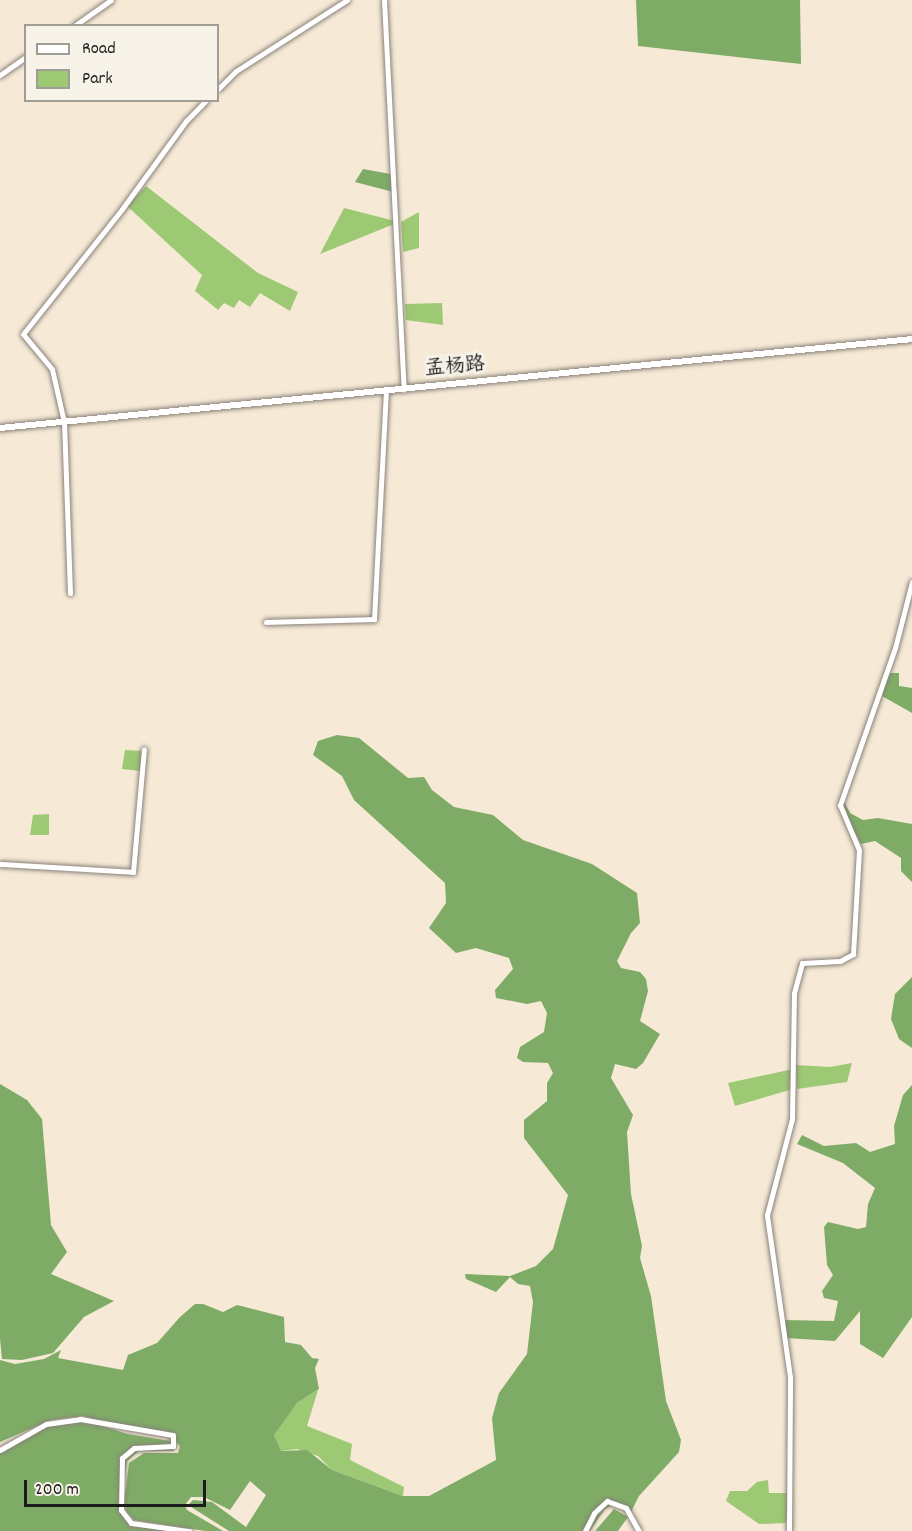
<!DOCTYPE html>
<html>
<head>
<meta charset="utf-8">
<style>
  body { margin:0 }
  #map { position:relative; width:912px; height:1531px; overflow:hidden; background:#f6e9d6; font-family:Dekko,"LXGW WenKai TC",sans-serif }
  div>[style] { position:absolute }
  [style*='--x'] { left:calc(var(--x)*1px); top:calc(var(--y)*1px); width:calc(var(--w)*1px); rotate:calc(var(--a)*1deg) }
  .green>* { inset:0; background:#9dc874 }
  .forest>* { inset:0; background:#7eac66 }
  .roads { filter:drop-shadow(0 0 2px #898279) drop-shadow(0 0 2px #898279) }
  .minor>* { height:5px; margin:-2.5px; padding:0 2.5px; transform-origin:2.5px; border-radius:2.5px; background:#fff }
  .tertiary>* { height:6px; margin:-3px; padding:0 3px; transform-origin:3px; border-radius:3px; background:#fff }
  span { translate:-50% -50%; white-space:nowrap; text-align:center; line-height:1.15; -webkit-text-stroke:6px #f7f3e8; paint-order:stroke }
  .street-label { font-size:20px; color:#1c1c1c }
  .legend { position:absolute; left:24px; top:24px; width:195px; height:78px; box-sizing:border-box; background:#f7f3e8; border:2px solid #9f9d96; margin:0; padding:8px 10px; list-style:none; font-size:18px; color:#1c1c1c }
  .legend li { display:flex; align-items:center; gap:12px; height:30px }
  .legend b { width:30px; border:2px solid #9f9d96 }
  .scale { position:absolute; left:24px; top:1480px; width:182px; height:27px; box-sizing:border-box; border:3px solid #1c1c1c; border-top:0; padding-left:8px; font-size:18px; line-height:21px; white-space:nowrap; color:#1c1c1c; -webkit-text-stroke:4px #f7f3e8; paint-order:stroke }
</style>
</head>
<body>
<div id="map">
  <div class="green">
    <i style="clip-path:polygon(146px 186px,258px 273px,298px 292px,290px 311px,260px 293px,250px 307px,239px 300px,234px 308px,224px 303px,218px 310px,195px 291px,202px 275px,127px 206px)"></i>
    <i style="clip-path:polygon(344px 208px,399px 222px,320px 254px)"></i>
    <i style="clip-path:polygon(419px 212px,419px 248px,403px 252px,401px 222px)"></i>
    <i style="clip-path:polygon(442px 303px,443px 325px,406px 320px,405px 304px)"></i>
    <i style="clip-path:polygon(125px 750px,143px 751px,140px 771px,122px 769px)"></i>
    <i style="clip-path:polygon(49px 814px,49px 835px,30px 835px,33px 815px)"></i>
    <i style="clip-path:polygon(852px 1063px,847px 1082px,797px 1089px,796px 1065px,830px 1067px)"></i>
    <i style="clip-path:polygon(793px 1069px,793px 1089px,735px 1106px,728px 1083px)"></i>
    <i style="clip-path:polygon(318px 1390px,307px 1426px,352px 1444px,350px 1460px,404px 1487px,403px 1496px,332px 1470px,318px 1456px,297px 1449px,280px 1451px,274px 1435px,279px 1426px,297px 1403px)"></i>
    <i style="clip-path:polygon(768px 1480px,769px 1493px,789px 1493px,786px 1523px,759px 1524px,726px 1501px,730px 1491px,747px 1491px,757px 1482px)"></i>
  </div>
  <div class="forest">
    <i style="clip-path:polygon(636px 0,800px 0,801px 64px,638px 46px)"></i>
    <i style="clip-path:polygon(363px 169px,396px 175px,397px 193px,355px 182px)"></i>
    <i style="clip-path:polygon(888px 673px,899px 673px,899px 686px,912px 688px,912px 713px,882px 696px)"></i>
    <i style="clip-path:polygon(337px 735px,359px 738px,408px 778px,424px 777px,432px 790px,454px 807px,493px 815px,523px 840px,592px 864px,637px 893px,640px 923px,631px 933px,617px 961px,621px 968px,640px 972px,646px 979px,648px 991px,640px 1021px,660px 1034px,643px 1063px,636px 1069px,615px 1064px,611px 1078px,633px 1115px,627px 1132px,631px 1194px,642px 1246px,640px 1258px,651px 1296px,666px 1401px,681px 1440px,679px 1452px,639px 1496px,630px 1514px,613px 1505px,605px 1509px,590px 1531px,229px 1531px,188px 1505px,193px 1500px,212px 1502px,246px 1527px,266px 1495px,250px 1481px,230px 1510px,204px 1497px,191px 1497px,185px 1505px,187px 1510px,223px 1531px,205px 1531px,134px 1520px,127px 1512px,124px 1503px,129px 1463px,144px 1453px,178px 1453px,180px 1446px,171px 1437px,128px 1430px,83px 1416px,51px 1420px,0 1442px,0 1360px,15px 1364px,44px 1359px,61px 1350px,58px 1358px,123px 1370px,128px 1355px,157px 1343px,180px 1317px,195px 1304px,203px 1304px,223px 1312px,237px 1305px,284px 1317px,285px 1342px,301px 1345px,312px 1358px,319px 1359px,315px 1368px,319px 1389px,297px 1403px,274px 1435px,281px 1451px,307px 1450px,332px 1470px,403px 1496px,429px 1496px,496px 1460px,492px 1418px,499px 1393px,527px 1354px,533px 1302px,530px 1286px,518px 1284px,510px 1277px,496px 1292px,466px 1279px,465px 1274px,510px 1276px,536px 1266px,553px 1249px,568px 1195px,524px 1138px,524px 1120px,547px 1101px,547px 1083px,553px 1073px,548px 1063px,523px 1062px,517px 1058px,520px 1047px,544px 1032px,547px 1013px,541px 1001px,527px 1004px,496px 998px,495px 990px,513px 969px,509px 958px,476px 948px,456px 953px,429px 928px,446px 903px,445px 883px,354px 800px,342px 776px,313px 755px,318px 741px)"></i>
    <i style="clip-path:polygon(842px 798px,850px 813px,863px 820px,878px 818px,912px 824px,912px 882px,901px 871px,901px 858px,875px 841px,861px 844px,843px 812px)"></i>
    <i style="clip-path:polygon(912px 977px,912px 1048px,899px 1039px,891px 1019px,895px 994px)"></i>
    <i style="clip-path:polygon(0 1084px,27px 1100px,42px 1119px,51px 1225px,67px 1252px,51px 1274px,114px 1301px,84px 1317px,53px 1353px,22px 1360px,2px 1359px,0 1339px)"></i>
    <i style="clip-path:polygon(912px 1085px,912px 1317px,883px 1358px,860px 1344px,860px 1311px,835px 1341px,785px 1338px,784px 1320px,834px 1321px,838px 1301px,824px 1298px,822px 1291px,833px 1275px,827px 1265px,824px 1227px,828px 1222px,858px 1229px,866px 1227px,868px 1204px,875px 1188px,843px 1163px,797px 1144px,802px 1135px,824px 1146px,856px 1143px,870px 1152px,895px 1144px,894px 1126px,903px 1095px)"></i>
    <i style="clip-path:polygon(82px 1420px,128px 1434px,170px 1441px,174px 1451px,139px 1451px,127px 1461px,121px 1504px,126px 1516px,138px 1524px,187px 1531px,0 1531px,0 1449px,39px 1428px)"></i>
    <i style="clip-path:polygon(614px 1509px,628px 1517px,618px 1531px,595px 1531px)"></i>
  </div>
  <div class="roads">
    <div class="minor">
      <i style="--x:384;--y:0;--w:390;--a:87.1"></i>
      <i style="--x:74;--y:26;--w:45;--a:-35.1"></i>
      <i style="--x:0;--y:75;--w:32;--a:-35"></i>
      <i style="--x:218;--y:89;--w:25;--a:-45"></i>
      <i style="--x:236;--y:71;--w:132;--a:-32.6"></i>
      <i style="--x:70;--y:593;--w:171;--a:-92"></i>
      <i style="--x:64;--y:422;--w:54;--a:-102.8"></i>
      <i style="--x:52;--y:369;--w:45;--a:-129.6"></i>
      <i style="--x:23;--y:334;--w:159;--a:-51.6"></i>
      <i style="--x:122;--y:209;--w:109;--a:-54"></i>
      <i style="--x:186;--y:121;--w:29;--a:-46"></i>
      <i style="--x:266;--y:622;--w:108;--a:-1.6"></i>
      <i style="--x:374;--y:619;--w:228;--a:-87"></i>
      <i style="--x:0;--y:864;--w:133;--a:3.4"></i>
      <i style="--x:133;--y:872;--w:123;--a:-84.9"></i>
      <i style="--x:0;--y:1450;--w:53;--a:-29.5"></i>
      <i style="--x:46;--y:1424;--w:34;--a:-8"></i>
      <i style="--x:80;--y:1419;--w:94;--a:9.8"></i>
      <i style="--x:173;--y:1435;--w:11;--a:90"></i>
      <i style="--x:173;--y:1446;--w:39;--a:177"></i>
      <i style="--x:134;--y:1448;--w:16;--a:140"></i>
      <i style="--x:122;--y:1458;--w:52;--a:91.1"></i>
      <i style="--x:121;--y:1510;--w:16;--a:52"></i>
      <i style="--x:131;--y:1523;--w:59;--a:7.9"></i>
      <i style="--x:585;--y:1531;--w:20;--a:-63"></i>
      <i style="--x:594;--y:1513;--w:18;--a:-43"></i>
      <i style="--x:607;--y:1501;--w:20;--a:20"></i>
      <i style="--x:626;--y:1508;--w:26;--a:61"></i>
      <i style="--x:789;--y:1531;--w:154;--a:-89.6"></i>
      <i style="--x:790;--y:1377;--w:164;--a:-98.1"></i>
      <i style="--x:767;--y:1215;--w:99;--a:-75.4"></i>
      <i style="--x:792;--y:1119;--w:126;--a:-89.1"></i>
      <i style="--x:794;--y:993;--w:31;--a:-75"></i>
      <i style="--x:802;--y:963;--w:38;--a:-3"></i>
      <i style="--x:840;--y:961;--w:15;--a:-28"></i>
      <i style="--x:853;--y:954;--w:104;--a:-86.7"></i>
      <i style="--x:859;--y:850;--w:49;--a:-112.9"></i>
      <i style="--x:840;--y:805;--w:166;--a:-70.7"></i>
      <i style="--x:895;--y:648;--w:68;--a:-75.6"></i>
    </div>
    <div class="tertiary">
      <i style="--x:0;--y:428;--w:916;--a:-5.57"></i>
    </div>
  </div>
  <div class="street-label">
    <span style="left:455px;top:368px;rotate:-5deg">孟杨路</span>
  </div>
  <ul class="legend">
  <li><b style="height:8px;background:#fff"></b>Road</li>
  <li><b style="height:16px;background:#9dc874"></b>Park</li>
  </ul>
  <div class="scale">200 m</div>
</div>
</body>
</html>
